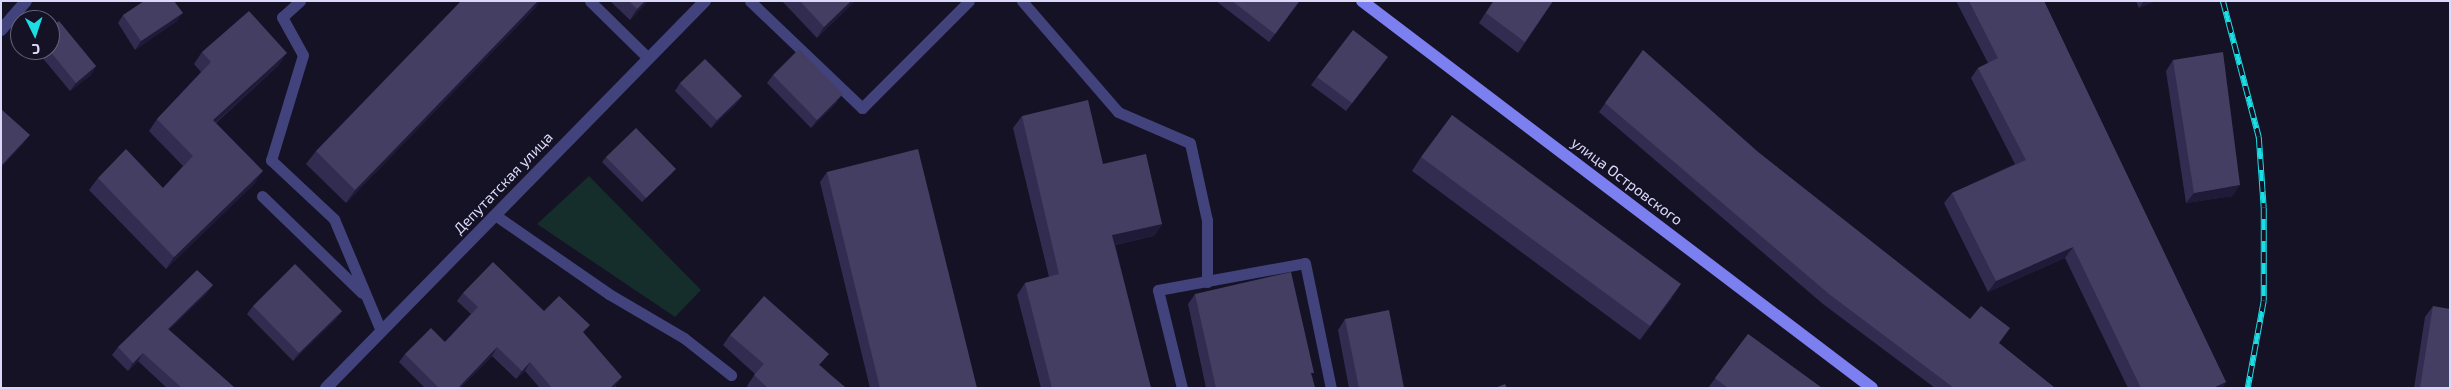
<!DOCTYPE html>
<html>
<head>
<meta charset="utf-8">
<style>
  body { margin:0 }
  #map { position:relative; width:2451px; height:389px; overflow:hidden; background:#141224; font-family:"Exo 2",sans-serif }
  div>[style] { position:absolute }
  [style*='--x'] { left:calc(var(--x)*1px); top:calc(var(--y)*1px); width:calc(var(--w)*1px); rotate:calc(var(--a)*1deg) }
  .green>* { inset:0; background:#152d2b }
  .lane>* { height:11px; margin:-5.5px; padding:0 5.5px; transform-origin:5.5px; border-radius:5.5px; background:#42437d }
  .street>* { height:12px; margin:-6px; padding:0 6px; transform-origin:6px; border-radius:6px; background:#42437d }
  .secondary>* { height:12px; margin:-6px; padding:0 6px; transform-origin:6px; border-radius:6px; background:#7b7fef }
  .rail>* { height:5.5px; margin-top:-2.75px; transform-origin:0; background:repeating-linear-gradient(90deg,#141224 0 11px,#1cdce4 0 22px); box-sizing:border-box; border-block:1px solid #1cdce4 }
  .wall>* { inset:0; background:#322d50 }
  .shaded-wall>* { inset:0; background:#1e1a37 }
  .building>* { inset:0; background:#443f62 }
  span { translate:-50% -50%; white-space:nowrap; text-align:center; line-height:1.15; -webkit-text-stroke:4px #141224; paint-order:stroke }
  .street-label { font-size:15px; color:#dbd9fa }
  .frame { position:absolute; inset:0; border:2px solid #dbd9fa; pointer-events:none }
  .north { position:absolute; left:10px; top:10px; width:50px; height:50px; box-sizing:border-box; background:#141224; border:1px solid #64627a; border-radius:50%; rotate:176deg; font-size:14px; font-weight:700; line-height:20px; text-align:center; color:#dbd9fa }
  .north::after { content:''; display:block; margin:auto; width:18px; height:22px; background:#1cdce4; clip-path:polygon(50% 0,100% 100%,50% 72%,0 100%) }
</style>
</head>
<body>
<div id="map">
  <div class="green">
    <i style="clip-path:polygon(589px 176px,701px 290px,675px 317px,537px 224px)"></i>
  </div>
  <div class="lane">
    <i style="--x:300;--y:1;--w:24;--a:138"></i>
    <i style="--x:282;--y:17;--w:43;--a:61.1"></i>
    <i style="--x:303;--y:55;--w:110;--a:106.9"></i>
    <i style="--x:271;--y:160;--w:86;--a:43.1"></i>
    <i style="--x:334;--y:219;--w:121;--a:67.2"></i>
    <i style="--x:590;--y:1;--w:81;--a:44.5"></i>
    <i style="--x:750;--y:1;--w:155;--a:43.7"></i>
    <i style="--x:862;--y:108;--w:151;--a:-45"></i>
    <i style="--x:1022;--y:1;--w:147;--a:49.1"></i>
    <i style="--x:1118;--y:112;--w:78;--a:23.3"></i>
    <i style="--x:1190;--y:143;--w:79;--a:77.6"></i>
    <i style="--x:1207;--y:220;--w:62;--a:90"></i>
    <i style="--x:262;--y:196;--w:139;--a:44.1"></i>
    <i style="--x:495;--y:215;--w:139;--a:34.7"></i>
    <i style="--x:609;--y:294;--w:87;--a:30.4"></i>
    <i style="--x:684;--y:338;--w:60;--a:38.2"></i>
    <i style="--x:1182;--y:388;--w:101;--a:-103.8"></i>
    <i style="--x:1158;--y:290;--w:149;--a:-10.4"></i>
    <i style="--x:1305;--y:263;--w:128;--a:78.3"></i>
  </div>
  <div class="street">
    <i style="--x:1;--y:30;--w:38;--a:-49"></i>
    <i style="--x:326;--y:388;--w:542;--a:-45.6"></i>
  </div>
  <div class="secondary">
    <i style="--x:1362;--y:1;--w:640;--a:37.19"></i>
  </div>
  <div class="rail">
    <i style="--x:2223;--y:1;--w:141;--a:75.2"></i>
    <i style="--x:2259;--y:137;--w:71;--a:86"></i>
    <i style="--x:2264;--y:208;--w:93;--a:90"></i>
    <i style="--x:2264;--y:301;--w:88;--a:100.4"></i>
  </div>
  <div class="wall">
    <i style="clip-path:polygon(610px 1px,648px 1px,630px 20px)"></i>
    <i style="clip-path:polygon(782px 1px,855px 1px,817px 38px)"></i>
    <i style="clip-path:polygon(1216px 1px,1300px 1px,1269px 42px)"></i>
    <i style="clip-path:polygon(1493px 1px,1553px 1px,1518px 53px,1479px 23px)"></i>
    <i style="clip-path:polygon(1956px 1px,2044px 1px,2226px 382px,2222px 388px,2128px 388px,2065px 258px,1988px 292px,1944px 203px,1952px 193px,2015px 164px,1971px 78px,1978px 68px,1988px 63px)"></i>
    <i style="clip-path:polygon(2136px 1px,2156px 1px,2139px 8px)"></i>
    <i style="clip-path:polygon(537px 6px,346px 203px,306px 164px,316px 151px)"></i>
    <i style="clip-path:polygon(123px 15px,177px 21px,135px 50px,118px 23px)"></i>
    <i style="clip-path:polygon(36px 50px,50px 50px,96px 66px,91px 75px,70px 91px)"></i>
    <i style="clip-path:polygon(1643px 50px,1758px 152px,2055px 388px,1935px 388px,1823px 304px,1599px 112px)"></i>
    <i style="clip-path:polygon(202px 52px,279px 65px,216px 123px,255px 183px,166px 269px,89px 190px,98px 178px,163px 188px,183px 166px,149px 131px,157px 119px,201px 72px,194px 64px)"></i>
    <i style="clip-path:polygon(2173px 60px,2233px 196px,2186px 203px,2166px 71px)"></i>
    <i style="clip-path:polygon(1382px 65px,1346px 111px,1311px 85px,1317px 77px)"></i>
    <i style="clip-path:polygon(773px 75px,837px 102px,811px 128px,767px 83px)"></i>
    <i style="clip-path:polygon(680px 83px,742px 96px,736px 104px,711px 128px,675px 91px)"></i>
    <i style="clip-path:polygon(1022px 116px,1103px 164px,1162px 224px,1154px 236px,1115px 245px,1151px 388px,1041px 388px,1017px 295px,1025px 283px,1049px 277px,1013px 128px)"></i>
    <i style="clip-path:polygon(606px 157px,672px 173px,642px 202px,602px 162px)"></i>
    <i style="clip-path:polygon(1421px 157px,1672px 298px,1640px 340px,1412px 171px)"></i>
    <i style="clip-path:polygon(827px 172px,977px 388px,870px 388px,820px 182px)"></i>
    <i style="clip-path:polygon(213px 285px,207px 293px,169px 330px,235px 388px,167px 388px,138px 361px,128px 371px,112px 355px,118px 347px)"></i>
    <i style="clip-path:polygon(463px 293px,544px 311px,584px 333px,616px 386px,614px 388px,540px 388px,525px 371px,516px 379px,492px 356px,460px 388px,425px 388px,399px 362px,405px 354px,445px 342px,471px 314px,457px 301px)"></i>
    <i style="clip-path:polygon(1195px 294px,1312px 376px,1315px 388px,1206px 388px,1188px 304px)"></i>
    <i style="clip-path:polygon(253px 306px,342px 311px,336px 319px,293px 361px,247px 314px)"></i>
    <i style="clip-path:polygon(2433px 306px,2450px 388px,2414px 388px,2425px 317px)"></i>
    <i style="clip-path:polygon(1345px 319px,1404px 388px,1349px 388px,1338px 330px)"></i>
    <i style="clip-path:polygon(1748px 334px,1822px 388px,1708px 388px)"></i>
    <i style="clip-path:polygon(730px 335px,821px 366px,844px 388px,749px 388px,747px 386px,755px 374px,723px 345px)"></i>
  </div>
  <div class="shaded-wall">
    <i style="clip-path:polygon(538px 1px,541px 1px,537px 6px,346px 203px,355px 190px)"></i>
    <i style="clip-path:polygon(645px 1px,648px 1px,630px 20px,637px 9px)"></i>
    <i style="clip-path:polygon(851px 1px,855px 1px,817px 38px,824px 27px)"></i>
    <i style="clip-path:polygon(2144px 1px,2156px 1px,2139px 8px)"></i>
    <i style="clip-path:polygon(183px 13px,177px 21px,135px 50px,141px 41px)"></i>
    <i style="clip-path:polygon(287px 53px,279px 65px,205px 132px,213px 120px)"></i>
    <i style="clip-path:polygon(96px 66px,91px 75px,70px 91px,76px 83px)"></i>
    <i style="clip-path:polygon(843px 94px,837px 102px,811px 128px,817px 120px)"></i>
    <i style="clip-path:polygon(742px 96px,736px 104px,711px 128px,717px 120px)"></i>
    <i style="clip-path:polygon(30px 135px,24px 143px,1px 168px,1px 166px)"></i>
    <i style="clip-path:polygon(263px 171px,255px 183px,166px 269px,174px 257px)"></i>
    <i style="clip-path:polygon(2240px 185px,2233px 196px,2186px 203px,2194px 193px)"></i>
    <i style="clip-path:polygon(1162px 224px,1154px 236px,1104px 247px,1112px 235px)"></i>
    <i style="clip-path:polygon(2073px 247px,2065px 258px,1988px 292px,1996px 281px)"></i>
    <i style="clip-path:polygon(1681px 284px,1672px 298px,1640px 340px,1650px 326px)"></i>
    <i style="clip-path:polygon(213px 285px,207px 293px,162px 337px,168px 329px)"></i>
    <i style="clip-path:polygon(342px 311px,336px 319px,293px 361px,299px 353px)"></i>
    <i style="clip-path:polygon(497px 347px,492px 356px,460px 388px,458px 388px)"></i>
    <i style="clip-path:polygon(143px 353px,138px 361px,128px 371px,133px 363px)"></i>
    <i style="clip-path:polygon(530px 362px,525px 371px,516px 379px,522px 371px)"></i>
    <i style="clip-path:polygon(622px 377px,614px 388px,610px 388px)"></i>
    <i style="clip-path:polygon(2226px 382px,2222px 388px,2213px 388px)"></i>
  </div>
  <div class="building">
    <i style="clip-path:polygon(144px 1px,174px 1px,183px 13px,141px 41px,123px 15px)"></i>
    <i style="clip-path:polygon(461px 1px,538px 1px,355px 190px,316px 151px)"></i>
    <i style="clip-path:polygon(629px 1px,645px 1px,637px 9px)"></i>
    <i style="clip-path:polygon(800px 1px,851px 1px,824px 27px)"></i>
    <i style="clip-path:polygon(1232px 1px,1299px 1px,1275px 34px)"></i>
    <i style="clip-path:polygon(1494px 1px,1553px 1px,1525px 42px,1486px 13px)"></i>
    <i style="clip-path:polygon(1969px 1px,2044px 1px,2226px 382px,2213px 388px,2141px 388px,2073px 247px,1996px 281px,1952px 193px,2026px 160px,1978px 68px,1998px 58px)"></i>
    <i style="clip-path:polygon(249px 11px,287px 53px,213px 120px,263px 171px,174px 257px,98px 178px,126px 149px,163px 188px,193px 156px,157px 119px,211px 62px,202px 52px)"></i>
    <i style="clip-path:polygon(59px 21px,96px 66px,76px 83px,49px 50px,50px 50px,50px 28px)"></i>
    <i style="clip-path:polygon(1353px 30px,1388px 57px,1352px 103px,1317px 77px)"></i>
    <i style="clip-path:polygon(799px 49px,843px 94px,817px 120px,773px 75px)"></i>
    <i style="clip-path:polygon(1643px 50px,1758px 152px,1970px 319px,1981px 306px,2010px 328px,1999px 343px,2055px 388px,1954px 388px,1829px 294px,1605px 103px)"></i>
    <i style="clip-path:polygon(2223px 52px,2240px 185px,2194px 193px,2173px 60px)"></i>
    <i style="clip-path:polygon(705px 59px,742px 96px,717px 120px,680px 83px)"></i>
    <i style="clip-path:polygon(1088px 100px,1103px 164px,1146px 154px,1162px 224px,1112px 235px,1151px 388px,1052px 388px,1025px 283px,1059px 274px,1022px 116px)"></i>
    <i style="clip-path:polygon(1px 109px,30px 135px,1px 166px)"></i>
    <i style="clip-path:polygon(1452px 115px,1681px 284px,1650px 326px,1421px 157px)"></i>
    <i style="clip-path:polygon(636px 128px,676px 169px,646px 198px,606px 157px)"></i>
    <i style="clip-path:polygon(918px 149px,977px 388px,880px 388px,827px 172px)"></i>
    <i style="clip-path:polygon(493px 262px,544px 311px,559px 296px,590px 325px,583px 332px,622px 377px,610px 388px,552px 388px,530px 362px,522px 371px,497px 347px,458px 388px,439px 388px,405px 354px,431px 328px,445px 342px,478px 307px,463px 293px)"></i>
    <i style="clip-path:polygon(295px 264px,342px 311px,299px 353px,253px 306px)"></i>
    <i style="clip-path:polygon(197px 270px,213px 285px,168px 329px,235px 388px,182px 388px,143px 353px,133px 363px,118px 347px)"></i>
    <i style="clip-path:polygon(1291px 272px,1314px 373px,1311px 373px,1315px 388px,1216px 388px,1195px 294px)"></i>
    <i style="clip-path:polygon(764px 296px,829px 354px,819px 365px,845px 387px,844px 388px,768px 388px,754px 375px,764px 364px,730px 335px)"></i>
    <i style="clip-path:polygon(2433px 306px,2450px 309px,2450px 388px,2420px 388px)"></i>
    <i style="clip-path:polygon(1389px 310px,1404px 388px,1359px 388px,1345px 319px)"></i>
    <i style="clip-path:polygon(1748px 334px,1822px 388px,1728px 388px,1715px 378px)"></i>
    <i style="clip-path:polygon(1505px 384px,1507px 388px,1495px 388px)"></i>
  </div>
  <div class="street-label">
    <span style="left:1627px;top:181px;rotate:37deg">улица Островского</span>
    <span style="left:503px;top:183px;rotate:-46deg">Депутатская улица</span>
  </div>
  <div class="frame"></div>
  <div class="north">С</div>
</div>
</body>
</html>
